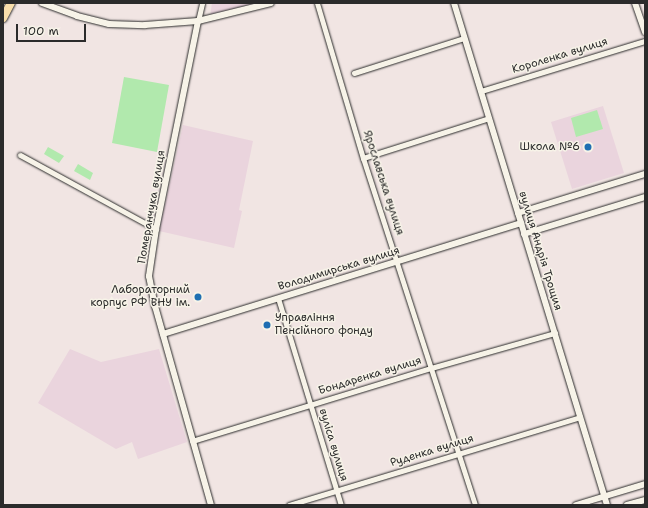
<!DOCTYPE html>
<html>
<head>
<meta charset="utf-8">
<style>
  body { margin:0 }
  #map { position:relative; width:648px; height:508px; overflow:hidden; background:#f1e5e3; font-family:"Shantell Sans",sans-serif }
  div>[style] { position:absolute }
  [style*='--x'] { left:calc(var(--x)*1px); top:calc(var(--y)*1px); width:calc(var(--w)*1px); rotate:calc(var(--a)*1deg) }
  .built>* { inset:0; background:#ead4dd }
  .green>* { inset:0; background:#b1e9ad }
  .roads { filter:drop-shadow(0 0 1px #2b2b2b) drop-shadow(0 0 1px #2b2b2b) }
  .minor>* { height:5px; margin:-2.5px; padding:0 2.5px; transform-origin:2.5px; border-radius:2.5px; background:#f7f3e8 }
  .tertiary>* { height:6px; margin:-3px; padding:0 3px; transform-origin:3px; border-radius:3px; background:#f7f3e8 }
  .primary>* { height:8px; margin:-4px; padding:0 4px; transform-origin:4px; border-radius:4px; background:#f9deab }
  .dots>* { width:11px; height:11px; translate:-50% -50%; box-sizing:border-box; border:2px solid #f7f3e8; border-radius:50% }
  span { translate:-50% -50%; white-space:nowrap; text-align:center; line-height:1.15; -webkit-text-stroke:3px #f7f3e8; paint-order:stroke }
  .street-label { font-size:11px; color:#2b2b2b }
  .poi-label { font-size:11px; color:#2b2b2b }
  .right { translate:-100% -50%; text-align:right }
  .left { translate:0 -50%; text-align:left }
  .frame { position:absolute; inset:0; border:4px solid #2b2b2b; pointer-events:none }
  .scale { position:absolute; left:16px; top:24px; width:70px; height:18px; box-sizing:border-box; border:2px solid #2b2b2b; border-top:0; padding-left:5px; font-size:12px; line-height:14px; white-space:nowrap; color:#2b2b2b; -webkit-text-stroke:3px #f7f3e8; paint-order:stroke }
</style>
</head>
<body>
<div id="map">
  <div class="built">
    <i style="clip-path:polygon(212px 3px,262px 3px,210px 17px)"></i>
    <i style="clip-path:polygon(603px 106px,624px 173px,572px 189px,551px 122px)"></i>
    <i style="clip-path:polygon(183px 125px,253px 141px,239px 210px,242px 211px,234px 248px,159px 231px)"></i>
    <i style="clip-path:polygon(70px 349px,101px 362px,159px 349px,187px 442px,138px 459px,132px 442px,116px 449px,38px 403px)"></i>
  </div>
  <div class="green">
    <i style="clip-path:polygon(124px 77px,169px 85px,157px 152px,112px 143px)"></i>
    <i style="clip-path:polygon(597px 110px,603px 129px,576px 137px,571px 118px)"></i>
    <i style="clip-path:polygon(48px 147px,64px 156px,59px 163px,44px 154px)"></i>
    <i style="clip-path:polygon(78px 164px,93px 173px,90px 180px,74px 171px)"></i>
  </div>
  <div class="roads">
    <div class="minor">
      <i style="--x:317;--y:3;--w:162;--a:73.5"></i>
      <i style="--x:363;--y:158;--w:365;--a:72.1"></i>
      <i style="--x:198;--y:21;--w:18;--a:-77"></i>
      <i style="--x:354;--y:73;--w:115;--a:-17.7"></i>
      <i style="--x:481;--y:91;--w:171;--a:-17"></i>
      <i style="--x:20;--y:155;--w:155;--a:28.6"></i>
      <i style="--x:363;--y:158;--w:132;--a:-17.6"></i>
      <i style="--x:278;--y:298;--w:216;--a:73.1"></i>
      <i style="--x:192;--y:441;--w:250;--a:-17"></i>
      <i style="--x:431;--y:368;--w:129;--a:-15.8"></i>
      <i style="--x:289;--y:505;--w:304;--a:-16.8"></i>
    </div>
    <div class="tertiary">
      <i style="--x:42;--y:3;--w:37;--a:20"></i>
      <i style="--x:77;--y:16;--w:33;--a:14"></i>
      <i style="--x:109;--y:24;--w:36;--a:2"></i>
      <i style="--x:145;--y:25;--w:53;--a:-4.3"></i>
      <i style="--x:198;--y:21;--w:75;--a:-13.9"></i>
      <i style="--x:454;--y:3;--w:525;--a:73.05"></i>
      <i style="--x:635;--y:3;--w:31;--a:71"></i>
      <i style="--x:198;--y:21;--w:212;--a:101.4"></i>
      <i style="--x:156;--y:229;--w:48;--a:98.5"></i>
      <i style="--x:149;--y:276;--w:31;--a:79"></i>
      <i style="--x:155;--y:306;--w:207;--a:74.3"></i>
      <i style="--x:518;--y:213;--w:133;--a:-17.1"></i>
      <i style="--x:524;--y:234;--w:127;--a:-17"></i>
      <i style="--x:163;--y:334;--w:375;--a:-17.2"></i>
      <i style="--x:576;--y:505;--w:72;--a:-16.9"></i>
      <i style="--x:627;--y:505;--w:19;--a:-16"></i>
    </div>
    <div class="primary">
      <i style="--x:3;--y:18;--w:17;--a:-62"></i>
    </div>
  </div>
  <div class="dots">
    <i style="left:588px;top:147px;background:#1f6fb2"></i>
    <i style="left:198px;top:297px;background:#1f6fb2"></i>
    <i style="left:267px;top:325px;background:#1f6fb2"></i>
  </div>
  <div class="street-label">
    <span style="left:560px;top:56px;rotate:-17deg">Короленка вулиця</span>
    <span style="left:383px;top:183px;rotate:72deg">Ярославська вулиця</span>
    <span style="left:152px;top:207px;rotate:-80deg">Померанчука вулиця</span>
    <span style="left:540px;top:251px;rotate:73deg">вулиця Андрія Трощия</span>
    <span style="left:339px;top:269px;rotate:-17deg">Володимирська вулиця</span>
    <span style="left:370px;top:376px;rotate:-17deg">Бондаренка вулиця</span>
    <span style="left:333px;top:445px;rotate:73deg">вуліса вулиця</span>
    <span style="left:432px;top:451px;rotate:-17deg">Руденка вулиця</span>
  </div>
  <div class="poi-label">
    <span class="right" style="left:580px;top:147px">Школа №6</span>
    <span class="right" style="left:190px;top:297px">Лабораторний<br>корпус РФ ВНУ ім.</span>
    <span class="left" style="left:275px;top:325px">Управління<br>Пенсійного фонду</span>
  </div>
  <div class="frame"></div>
  <div class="scale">100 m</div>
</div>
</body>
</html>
